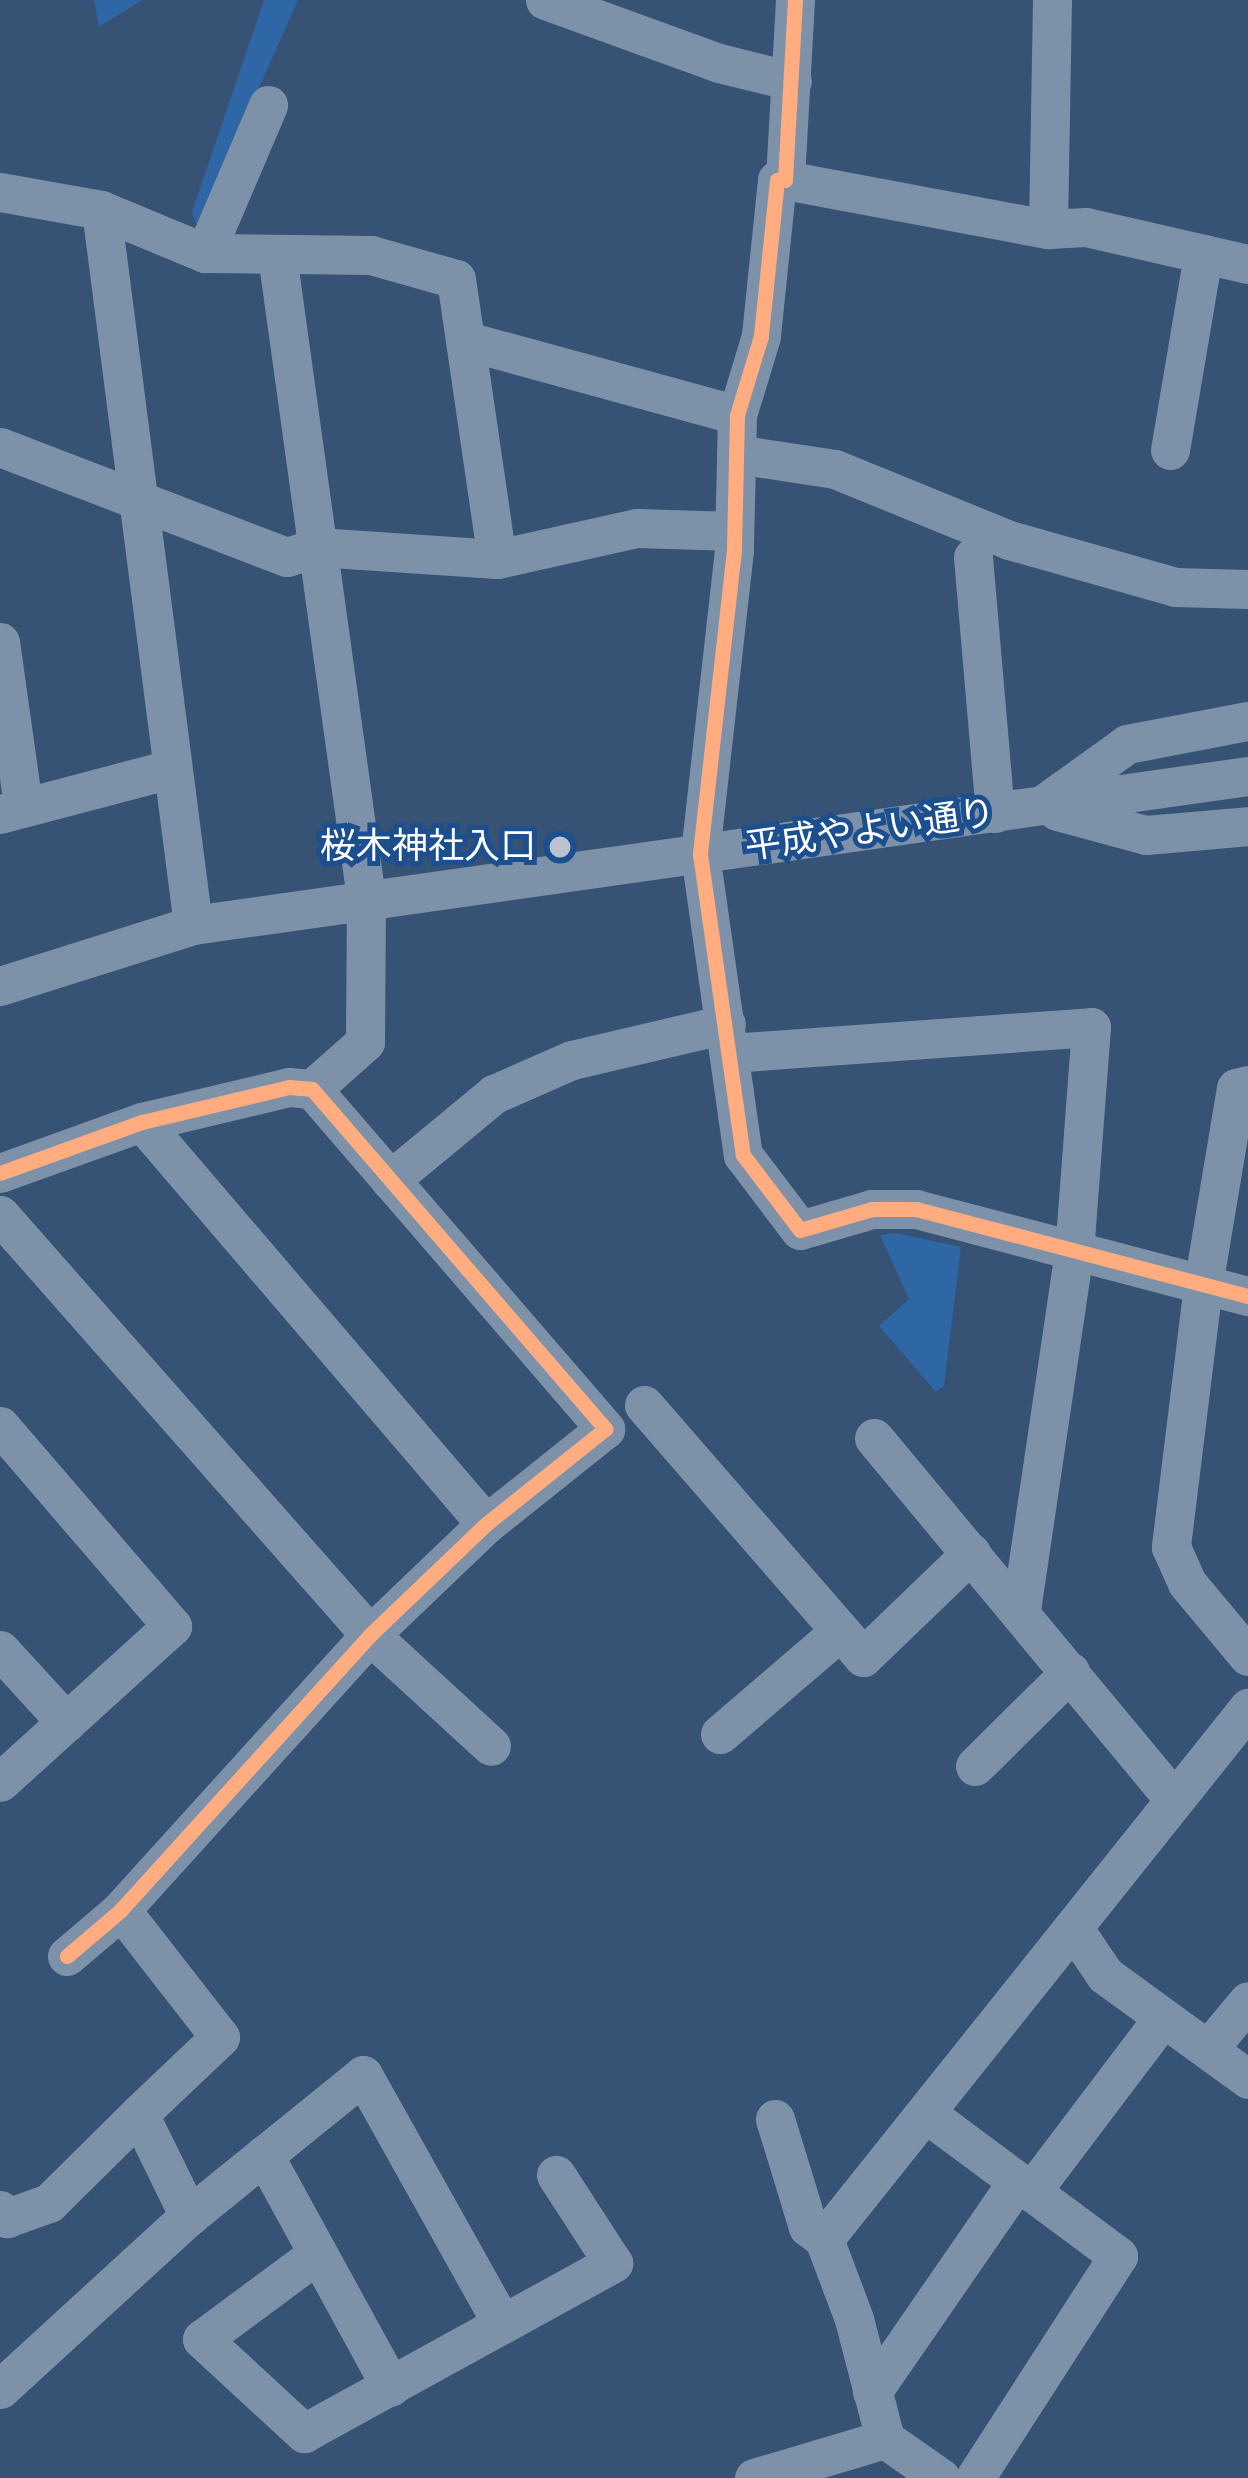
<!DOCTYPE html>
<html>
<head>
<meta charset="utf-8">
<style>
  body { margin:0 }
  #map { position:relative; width:1248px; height:2478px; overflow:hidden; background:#365274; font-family:Roboto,"Noto Sans JP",sans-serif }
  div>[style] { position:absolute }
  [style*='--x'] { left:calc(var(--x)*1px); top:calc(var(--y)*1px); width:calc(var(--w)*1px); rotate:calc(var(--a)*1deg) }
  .green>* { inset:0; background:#2f66a5 }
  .minor>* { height:39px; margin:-19.5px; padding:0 19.5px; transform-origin:19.5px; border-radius:19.5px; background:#7d92a8 }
  .cycleway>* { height:15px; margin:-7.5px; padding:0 7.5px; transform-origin:7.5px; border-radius:7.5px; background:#ffac80 }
  .dots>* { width:33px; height:33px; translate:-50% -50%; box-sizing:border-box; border:6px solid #1b4f8f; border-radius:50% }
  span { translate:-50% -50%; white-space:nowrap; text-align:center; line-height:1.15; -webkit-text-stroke:10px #1b4f8f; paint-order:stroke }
  .street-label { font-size:36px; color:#fff }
  .poi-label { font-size:36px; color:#fff }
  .right { translate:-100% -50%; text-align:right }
</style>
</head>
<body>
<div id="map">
  <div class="green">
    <i style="clip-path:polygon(94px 0,142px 0,99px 27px)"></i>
    <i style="clip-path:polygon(264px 0,298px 0,197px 227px,192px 212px)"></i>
    <i style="clip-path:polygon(896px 1233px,961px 1247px,944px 1386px,936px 1392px,879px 1326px,909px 1299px,880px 1235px)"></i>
  </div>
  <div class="minor">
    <i style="--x:545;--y:0;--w:185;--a:19.9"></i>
    <i style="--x:719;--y:63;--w:75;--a:13.9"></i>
    <i style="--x:795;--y:0;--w:180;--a:93.2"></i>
    <i style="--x:785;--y:180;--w:8;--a:180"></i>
    <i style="--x:777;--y:180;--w:157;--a:95.9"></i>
    <i style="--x:761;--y:336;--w:83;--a:106.9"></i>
    <i style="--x:737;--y:415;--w:135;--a:91.3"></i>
    <i style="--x:734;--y:550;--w:306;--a:96.4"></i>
    <i style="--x:700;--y:854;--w:304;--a:81.9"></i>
    <i style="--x:743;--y:1155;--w:94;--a:52.8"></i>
    <i style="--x:800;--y:1230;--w:75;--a:-16.3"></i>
    <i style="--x:872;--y:1209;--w:44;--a:0"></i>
    <i style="--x:916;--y:1209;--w:343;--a:14.7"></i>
    <i style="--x:785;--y:180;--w:268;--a:10.6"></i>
    <i style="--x:1048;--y:229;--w:38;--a:-3"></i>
    <i style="--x:1086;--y:227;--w:166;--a:12.9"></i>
    <i style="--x:0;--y:192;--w:103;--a:10.1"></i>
    <i style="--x:101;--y:210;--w:113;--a:22.5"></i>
    <i style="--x:205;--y:253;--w:166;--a:0.7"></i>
    <i style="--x:371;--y:255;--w:88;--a:15.8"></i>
    <i style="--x:456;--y:279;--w:283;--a:81.7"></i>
    <i style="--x:101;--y:210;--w:721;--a:82.67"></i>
    <i style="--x:1048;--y:229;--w:229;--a:-89"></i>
    <i style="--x:205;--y:253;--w:161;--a:-66.9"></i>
    <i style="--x:277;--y:255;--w:649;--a:82.12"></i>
    <i style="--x:366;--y:898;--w:144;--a:90.4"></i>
    <i style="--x:365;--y:1042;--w:71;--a:138.4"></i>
    <i style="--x:467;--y:341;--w:280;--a:15.3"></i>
    <i style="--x:0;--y:447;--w:307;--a:21"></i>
    <i style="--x:287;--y:557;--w:32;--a:-18"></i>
    <i style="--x:317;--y:547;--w:180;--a:3.8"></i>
    <i style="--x:497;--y:559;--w:143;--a:-12.5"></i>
    <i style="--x:637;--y:528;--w:97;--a:1.8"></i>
    <i style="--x:1170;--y:450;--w:199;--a:-80.4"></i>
    <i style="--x:736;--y:454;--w:100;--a:8.6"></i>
    <i style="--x:835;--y:469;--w:188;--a:22.2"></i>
    <i style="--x:1009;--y:540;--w:173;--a:15.8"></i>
    <i style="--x:1175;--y:587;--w:73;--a:1.6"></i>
    <i style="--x:973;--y:557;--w:257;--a:85.1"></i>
    <i style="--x:0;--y:642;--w:165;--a:82"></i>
    <i style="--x:1045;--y:803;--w:101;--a:-35.7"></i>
    <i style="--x:1127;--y:744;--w:123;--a:-10.8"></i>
    <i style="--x:1057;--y:811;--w:92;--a:15.1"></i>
    <i style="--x:1146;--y:835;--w:102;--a:-5"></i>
    <i style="--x:0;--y:814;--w:176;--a:-14.8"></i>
    <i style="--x:0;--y:986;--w:202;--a:-17.5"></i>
    <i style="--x:193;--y:925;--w:1065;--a:-8.04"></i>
    <i style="--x:730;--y:1053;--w:362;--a:-4.1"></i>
    <i style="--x:1091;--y:1027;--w:225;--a:94.3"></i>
    <i style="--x:1074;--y:1251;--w:365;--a:98.4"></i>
    <i style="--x:1248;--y:1085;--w:12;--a:166"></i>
    <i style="--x:1236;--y:1088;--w:200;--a:99.5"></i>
    <i style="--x:1203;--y:1285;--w:264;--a:97"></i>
    <i style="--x:1171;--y:1547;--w:39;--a:66"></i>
    <i style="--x:1187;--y:1583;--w:95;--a:50.1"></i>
    <i style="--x:142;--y:1122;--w:529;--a:49.45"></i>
    <i style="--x:0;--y:1173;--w:151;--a:-19.8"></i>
    <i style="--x:142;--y:1122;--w:151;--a:-13.4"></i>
    <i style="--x:289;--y:1087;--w:23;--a:5"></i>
    <i style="--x:312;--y:1089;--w:449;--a:49.2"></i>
    <i style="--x:605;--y:1429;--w:152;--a:141.4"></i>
    <i style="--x:486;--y:1524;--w:161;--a:136.3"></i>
    <i style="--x:370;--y:1635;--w:371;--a:132.2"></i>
    <i style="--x:121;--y:1910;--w:71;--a:139.6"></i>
    <i style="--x:390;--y:1180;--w:135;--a:-39.6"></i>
    <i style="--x:494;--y:1094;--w:85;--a:-23.6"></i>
    <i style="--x:572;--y:1060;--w:158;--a:-13.2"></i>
    <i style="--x:0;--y:1215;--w:560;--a:48.62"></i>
    <i style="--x:370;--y:1635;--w:164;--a:42.5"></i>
    <i style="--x:644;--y:1405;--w:334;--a:49"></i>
    <i style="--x:863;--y:1657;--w:150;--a:-43.9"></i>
    <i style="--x:0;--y:1426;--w:264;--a:49.3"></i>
    <i style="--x:172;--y:1626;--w:232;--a:137.8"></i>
    <i style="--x:874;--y:1438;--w:468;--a:50.3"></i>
    <i style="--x:0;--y:1650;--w:98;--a:47.5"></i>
    <i style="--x:720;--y:1734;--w:158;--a:-40.6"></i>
    <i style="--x:975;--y:1766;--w:134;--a:-44.7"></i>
    <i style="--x:121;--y:1910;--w:161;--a:52.1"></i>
    <i style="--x:220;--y:2037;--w:112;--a:136.5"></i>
    <i style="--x:139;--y:2114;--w:114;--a:63.9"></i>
    <i style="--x:1076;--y:1932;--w:52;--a:56"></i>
    <i style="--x:1105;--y:1975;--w:177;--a:36"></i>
    <i style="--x:1208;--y:2049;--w:62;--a:-50.2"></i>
    <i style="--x:927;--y:2114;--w:238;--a:36.6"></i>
    <i style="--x:1118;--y:2256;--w:264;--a:122.8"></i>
    <i style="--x:264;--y:2155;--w:264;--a:61.3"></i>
    <i style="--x:1031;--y:2192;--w:217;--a:-52.9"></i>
    <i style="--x:0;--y:2210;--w:11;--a:49"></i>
    <i style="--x:7;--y:2218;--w:45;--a:-19.7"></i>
    <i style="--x:49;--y:2203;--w:127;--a:-44.7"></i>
    <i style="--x:824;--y:2239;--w:680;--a:-51.39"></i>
    <i style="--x:317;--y:2254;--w:143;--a:143.5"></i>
    <i style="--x:202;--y:2339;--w:139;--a:42.7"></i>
    <i style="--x:304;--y:2433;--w:353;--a:-28.8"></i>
    <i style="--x:613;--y:2263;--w:105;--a:-122.9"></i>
    <i style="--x:0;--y:2389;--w:256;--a:-42.5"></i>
    <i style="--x:189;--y:2216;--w:224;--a:-39"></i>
    <i style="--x:363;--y:2075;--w:285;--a:60.8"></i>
    <i style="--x:872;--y:2392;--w:255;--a:-55.4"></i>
    <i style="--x:885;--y:2439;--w:68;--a:34.9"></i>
    <i style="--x:754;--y:2478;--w:137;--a:-16.6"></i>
    <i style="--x:885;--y:2439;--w:124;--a:-104.5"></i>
    <i style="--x:854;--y:2319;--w:85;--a:-110.6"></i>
    <i style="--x:824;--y:2239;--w:20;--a:-143"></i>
    <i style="--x:808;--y:2227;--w:113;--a:-107"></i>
  </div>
  <div class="cycleway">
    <i style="--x:795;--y:0;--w:180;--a:93.2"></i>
    <i style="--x:785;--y:180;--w:8;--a:180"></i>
    <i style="--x:777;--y:180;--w:157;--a:95.9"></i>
    <i style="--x:761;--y:336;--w:83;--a:106.9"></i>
    <i style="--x:737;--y:415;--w:135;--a:91.3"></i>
    <i style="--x:734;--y:550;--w:306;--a:96.4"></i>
    <i style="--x:700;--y:854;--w:304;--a:81.9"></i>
    <i style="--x:743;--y:1155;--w:94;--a:52.8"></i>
    <i style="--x:800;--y:1230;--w:75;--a:-16.3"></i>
    <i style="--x:872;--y:1209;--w:44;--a:0"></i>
    <i style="--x:916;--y:1209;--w:343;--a:14.7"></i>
    <i style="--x:0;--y:1173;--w:151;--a:-19.8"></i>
    <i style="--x:142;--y:1122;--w:151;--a:-13.4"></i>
    <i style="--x:289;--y:1087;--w:23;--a:5"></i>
    <i style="--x:312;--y:1089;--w:449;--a:49.2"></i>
    <i style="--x:605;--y:1429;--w:152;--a:141.4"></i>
    <i style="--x:486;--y:1524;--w:161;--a:136.3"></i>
    <i style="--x:370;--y:1635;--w:371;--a:132.2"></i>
    <i style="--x:121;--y:1910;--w:71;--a:139.6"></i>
  </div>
  <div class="dots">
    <i style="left:560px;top:847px;background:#b9c2ce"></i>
  </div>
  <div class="street-label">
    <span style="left:870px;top:830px;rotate:-8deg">平成やよい通り</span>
  </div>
  <div class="poi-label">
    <span class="right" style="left:536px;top:847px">桜木神社入口</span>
  </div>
</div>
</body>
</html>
